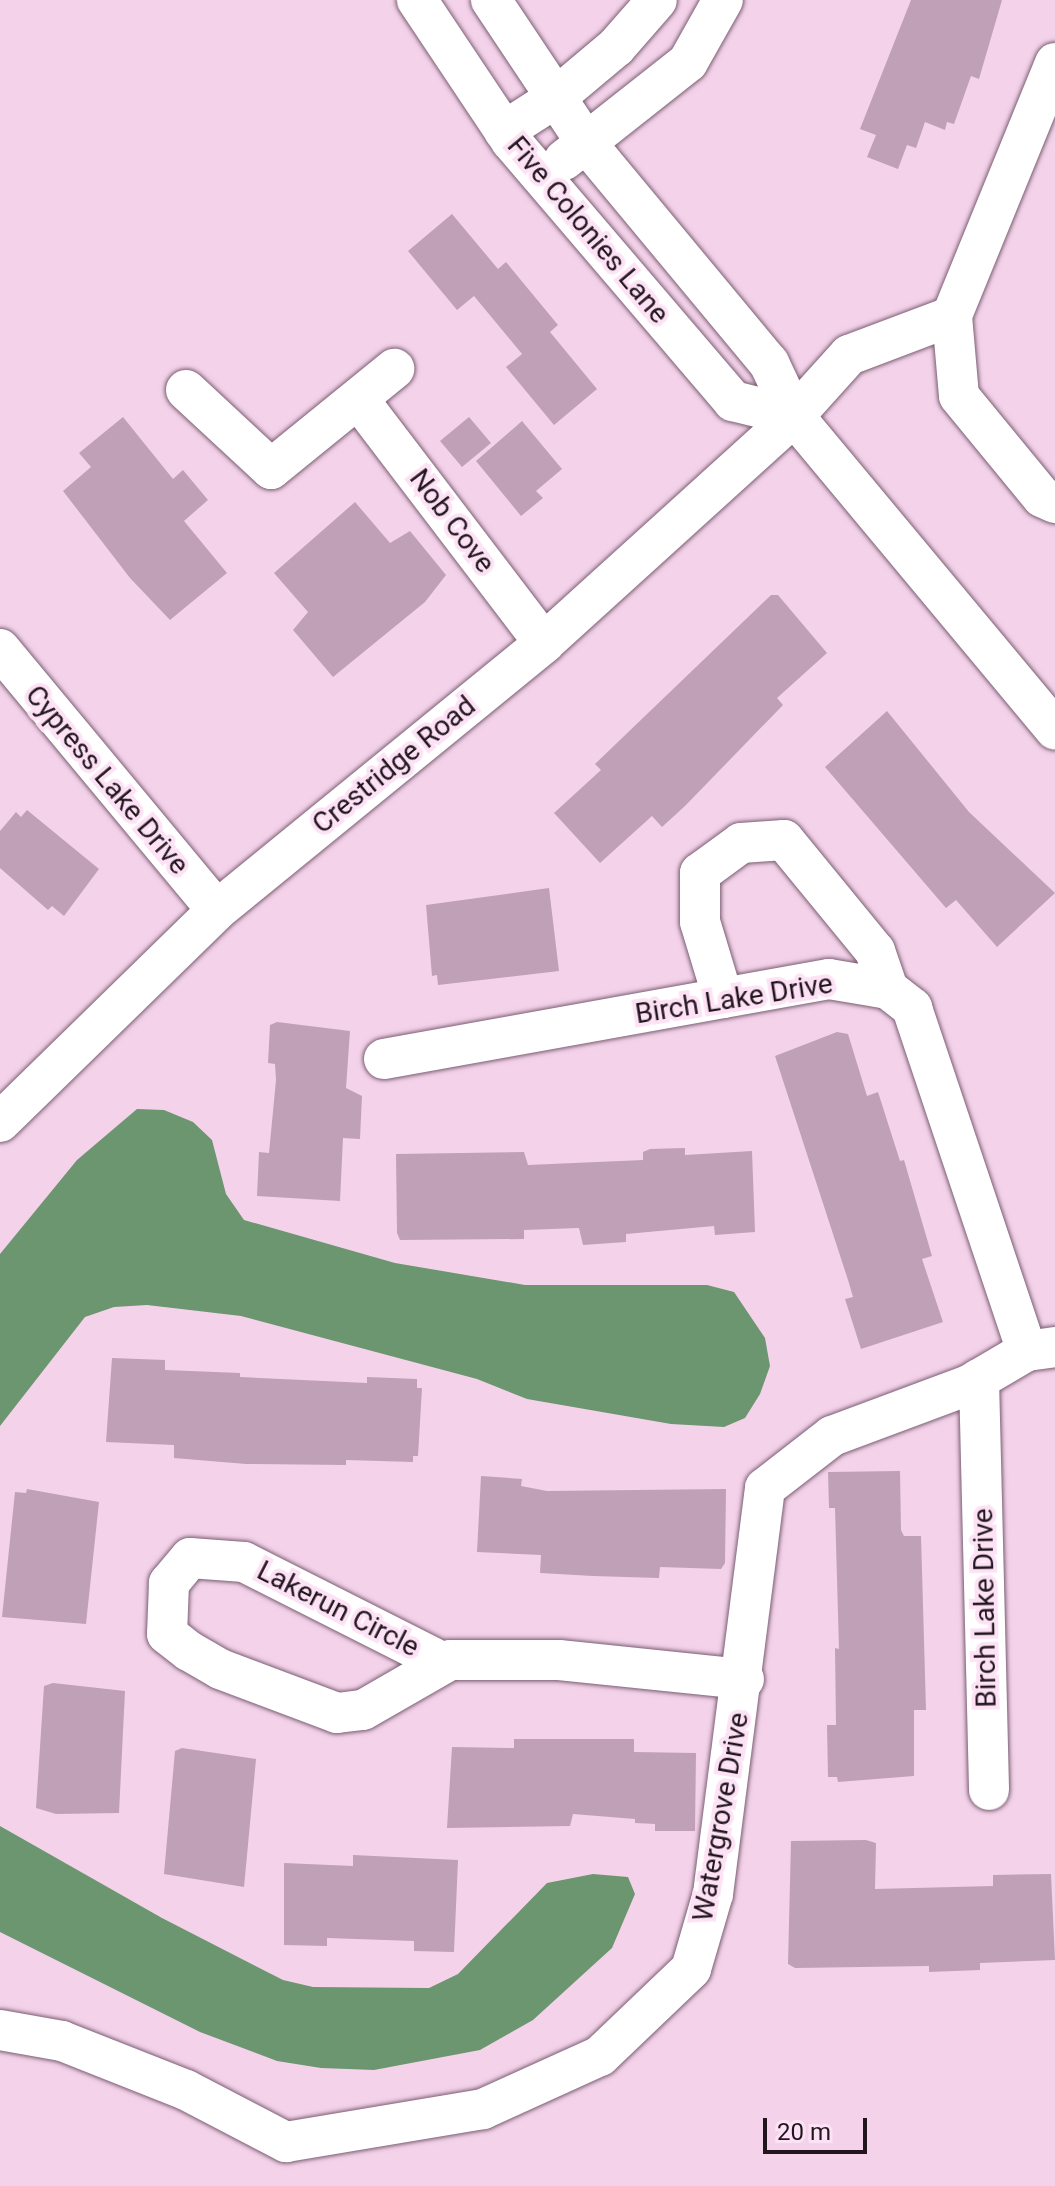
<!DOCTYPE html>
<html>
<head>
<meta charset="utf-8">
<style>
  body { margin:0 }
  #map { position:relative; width:1055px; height:2186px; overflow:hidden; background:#f4d3ea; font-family:Roboto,sans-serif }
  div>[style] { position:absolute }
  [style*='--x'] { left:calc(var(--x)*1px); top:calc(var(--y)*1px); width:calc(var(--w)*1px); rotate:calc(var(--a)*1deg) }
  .water>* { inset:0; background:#6b9670 }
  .building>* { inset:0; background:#bfa0b6 }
  .roads { filter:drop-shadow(0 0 2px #7b5e73) drop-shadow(0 0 2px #7b5e73) }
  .minor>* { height:40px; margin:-20px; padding:0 20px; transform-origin:20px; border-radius:20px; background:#fff }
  span { translate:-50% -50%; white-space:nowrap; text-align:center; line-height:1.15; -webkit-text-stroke:8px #fde2f5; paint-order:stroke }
  .street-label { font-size:28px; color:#21161e }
  .scale { position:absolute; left:763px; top:2118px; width:104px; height:36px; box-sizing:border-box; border:4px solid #21161e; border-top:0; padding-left:10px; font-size:24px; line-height:28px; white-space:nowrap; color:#21161e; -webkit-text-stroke:6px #fde2f5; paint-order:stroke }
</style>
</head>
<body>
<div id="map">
  <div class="water">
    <i style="clip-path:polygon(137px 1109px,164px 1110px,193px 1122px,212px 1140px,226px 1194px,244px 1220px,395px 1263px,525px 1285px,707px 1285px,734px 1292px,765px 1338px,770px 1366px,760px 1394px,745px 1418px,724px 1427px,671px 1424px,527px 1399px,477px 1379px,241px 1316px,147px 1305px,114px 1307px,85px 1317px,0 1426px,0 1254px,77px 1160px)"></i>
    <i style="clip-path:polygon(0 1826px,162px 1918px,283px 1980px,313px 1987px,429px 1988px,458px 1974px,547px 1883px,593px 1874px,628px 1877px,635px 1894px,612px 1948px,533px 2020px,480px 2050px,374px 2070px,321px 2068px,277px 2061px,200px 2032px,0 1932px)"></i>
  </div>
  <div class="building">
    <i style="clip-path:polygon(911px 0,1002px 0,979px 79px,971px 76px,954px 124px,947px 122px,945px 130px,925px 122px,916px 148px,907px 145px,898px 169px,867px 157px,876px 135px,860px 129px)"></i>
    <i style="clip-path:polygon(452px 214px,498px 269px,506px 262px,558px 325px,550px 332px,597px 389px,554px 425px,506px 367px,522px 354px,474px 296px,457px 310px,408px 251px)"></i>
    <i style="clip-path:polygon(123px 417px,173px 479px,183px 470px,208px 500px,184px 521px,227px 573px,170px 620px,130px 578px,63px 491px,91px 467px,79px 453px)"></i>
    <i style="clip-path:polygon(469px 417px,491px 443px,462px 467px,440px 441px)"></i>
    <i style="clip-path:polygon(522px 421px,562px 469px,536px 491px,543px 498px,521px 516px,476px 461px)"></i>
    <i style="clip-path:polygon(355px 502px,390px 543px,410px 531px,446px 575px,425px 602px,333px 677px,293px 630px,308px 612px,274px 573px)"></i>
    <i style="clip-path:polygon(771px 595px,778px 595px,827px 653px,777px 698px,783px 705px,685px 806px,662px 827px,652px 816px,600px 863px,554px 813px,601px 770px,595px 764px)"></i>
    <i style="clip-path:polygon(887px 711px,969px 812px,1055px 893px,997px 947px,956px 900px,946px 908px,825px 767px)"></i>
    <i style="clip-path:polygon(27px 810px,99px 869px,64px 916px,52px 906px,48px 910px,0 868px,0 831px,16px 812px,21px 817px)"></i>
    <i style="clip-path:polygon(549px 888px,559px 971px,438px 985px,437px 975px,432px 976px,426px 905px)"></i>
    <i style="clip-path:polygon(277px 1022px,350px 1031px,346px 1088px,362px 1096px,360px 1139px,343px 1138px,340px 1201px,257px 1196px,259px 1152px,269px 1153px,276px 1080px,275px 1064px,268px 1063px,270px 1025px)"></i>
    <i style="clip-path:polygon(837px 1032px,848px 1034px,867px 1096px,878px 1092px,900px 1161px,904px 1160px,932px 1256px,922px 1259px,943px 1322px,861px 1349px,845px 1299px,853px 1297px,848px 1280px,775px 1056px)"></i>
    <i style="clip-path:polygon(685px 1148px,685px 1155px,752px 1151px,755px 1232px,715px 1235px,714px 1226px,626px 1234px,626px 1242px,583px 1245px,579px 1228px,524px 1230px,524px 1239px,400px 1240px,397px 1233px,396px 1154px,524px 1152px,528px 1165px,643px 1160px,643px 1152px,650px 1149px)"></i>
    <i style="clip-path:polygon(112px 1358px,165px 1360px,165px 1370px,240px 1373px,240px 1377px,367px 1383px,367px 1377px,417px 1379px,417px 1388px,422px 1388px,418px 1456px,413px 1456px,413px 1462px,346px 1460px,346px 1465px,246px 1464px,174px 1458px,174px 1445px,106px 1442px)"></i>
    <i style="clip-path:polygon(900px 1471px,901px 1530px,904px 1536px,921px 1536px,926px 1710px,914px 1710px,914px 1776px,838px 1782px,837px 1777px,828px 1777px,827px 1725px,836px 1725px,835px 1648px,839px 1649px,835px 1508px,829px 1508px,828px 1472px)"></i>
    <i style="clip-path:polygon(481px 1476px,522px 1479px,521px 1486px,547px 1491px,726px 1489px,725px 1563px,721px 1569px,660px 1567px,659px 1578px,593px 1576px,540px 1573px,541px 1555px,477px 1552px)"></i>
    <i style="clip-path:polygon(27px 1489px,99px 1502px,86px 1624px,2px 1617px,15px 1492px,26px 1493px)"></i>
    <i style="clip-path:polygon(53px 1683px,125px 1691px,119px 1813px,56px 1814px,36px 1808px,44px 1686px)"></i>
    <i style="clip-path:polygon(514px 1739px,634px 1739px,634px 1752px,696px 1753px,695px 1831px,655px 1831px,655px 1824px,635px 1823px,635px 1819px,573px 1814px,570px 1826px,447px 1828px,452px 1747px,514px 1748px)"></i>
    <i style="clip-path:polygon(182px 1748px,256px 1759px,244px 1887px,164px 1874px,175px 1751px)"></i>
    <i style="clip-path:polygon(866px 1840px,876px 1843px,875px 1889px,993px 1886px,993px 1875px,1051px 1874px,1055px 1960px,980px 1963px,980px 1970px,929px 1972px,929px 1966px,795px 1968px,788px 1964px,791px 1841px)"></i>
    <i style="clip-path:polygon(353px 1855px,458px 1860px,454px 1952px,414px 1951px,414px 1941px,327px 1938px,327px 1946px,284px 1945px,284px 1863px,353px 1866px)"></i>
  </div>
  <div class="roads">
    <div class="minor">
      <i style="--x:417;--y:0;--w:169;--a:56.3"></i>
      <i style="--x:511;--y:141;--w:342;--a:49.5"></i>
      <i style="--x:733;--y:401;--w:63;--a:13.8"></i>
      <i style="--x:491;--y:0;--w:173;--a:56.3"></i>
      <i style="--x:587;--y:144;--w:285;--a:50.3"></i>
      <i style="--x:769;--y:363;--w:59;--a:64.7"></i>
      <i style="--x:794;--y:416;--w:408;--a:50.2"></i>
      <i style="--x:1055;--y:63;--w:273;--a:112.2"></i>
      <i style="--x:952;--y:316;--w:80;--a:85"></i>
      <i style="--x:959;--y:396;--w:131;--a:50.6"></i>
      <i style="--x:1042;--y:497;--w:14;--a:25"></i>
      <i style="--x:504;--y:131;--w:59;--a:-32.6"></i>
      <i style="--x:554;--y:99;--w:81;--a:-40"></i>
      <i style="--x:616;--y:47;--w:62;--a:-48.9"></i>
      <i style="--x:564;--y:160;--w:158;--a:-38.3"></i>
      <i style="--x:688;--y:62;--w:71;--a:-60.6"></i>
      <i style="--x:186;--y:390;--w:116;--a:42.9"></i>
      <i style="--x:271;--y:469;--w:159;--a:-39.1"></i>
      <i style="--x:359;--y:400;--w:305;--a:52.7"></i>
      <i style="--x:0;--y:649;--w:339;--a:50.3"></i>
      <i style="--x:723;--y:998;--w:79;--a:-106.8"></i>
      <i style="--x:700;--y:922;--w:49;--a:-90"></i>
      <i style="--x:700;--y:873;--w:51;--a:-36.2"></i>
      <i style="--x:741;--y:843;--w:43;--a:-4"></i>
      <i style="--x:784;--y:840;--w:144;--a:50.7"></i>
      <i style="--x:875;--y:951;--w:40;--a:71.1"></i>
      <i style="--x:384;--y:1059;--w:452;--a:-10.2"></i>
      <i style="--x:829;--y:979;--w:60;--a:9.6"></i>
      <i style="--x:888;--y:989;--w:31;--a:38"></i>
      <i style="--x:912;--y:1008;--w:362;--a:71.5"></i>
      <i style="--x:0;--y:1122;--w:303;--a:-44.3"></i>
      <i style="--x:217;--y:910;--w:422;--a:-39.2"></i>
      <i style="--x:544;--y:643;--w:338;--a:-42.2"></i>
      <i style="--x:794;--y:416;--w:82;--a:-48"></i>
      <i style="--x:849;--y:355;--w:110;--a:-20.7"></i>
      <i style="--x:979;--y:1379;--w:411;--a:88.6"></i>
      <i style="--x:444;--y:1663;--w:224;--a:-153.2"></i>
      <i style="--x:244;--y:1562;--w:54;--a:-175.8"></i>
      <i style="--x:190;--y:1558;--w:33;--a:130"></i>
      <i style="--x:169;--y:1583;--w:51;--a:92.2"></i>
      <i style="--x:167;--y:1634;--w:28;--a:38"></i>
      <i style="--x:189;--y:1651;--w:36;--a:30"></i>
      <i style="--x:220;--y:1669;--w:125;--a:20.6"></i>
      <i style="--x:337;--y:1713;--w:26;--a:-7"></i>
      <i style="--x:363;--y:1710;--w:100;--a:-29.9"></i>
      <i style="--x:450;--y:1660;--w:109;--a:0"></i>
      <i style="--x:559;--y:1660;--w:186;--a:5.9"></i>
      <i style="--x:0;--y:2030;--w:63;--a:10.1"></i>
      <i style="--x:62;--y:2041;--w:133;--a:21.6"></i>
      <i style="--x:186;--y:2090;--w:113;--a:27.5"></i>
      <i style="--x:286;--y:2142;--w:200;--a:-9.5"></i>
      <i style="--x:483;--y:2109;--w:128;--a:-24.4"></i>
      <i style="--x:600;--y:2056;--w:126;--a:-43.7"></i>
      <i style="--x:691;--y:1969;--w:78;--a:-73.7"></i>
      <i style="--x:713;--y:1894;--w:409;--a:-82.7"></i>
      <i style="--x:765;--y:1488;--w:85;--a:-37.8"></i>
      <i style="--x:832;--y:1436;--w:146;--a:-20.4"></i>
      <i style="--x:969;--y:1385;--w:67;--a:-30.4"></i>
      <i style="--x:1027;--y:1351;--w:28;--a:-8"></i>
    </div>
  </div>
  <div class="street-label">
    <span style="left:588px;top:230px;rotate:50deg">Five Colonies Lane</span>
    <span style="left:452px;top:521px;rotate:53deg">Nob Cove</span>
    <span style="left:394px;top:765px;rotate:-39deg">Crestridge Road</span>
    <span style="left:107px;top:780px;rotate:50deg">Cypress Lake Drive</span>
    <span style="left:734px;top:999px;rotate:-9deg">Birch Lake Drive</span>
    <span style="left:985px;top:1608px;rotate:-91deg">Birch Lake Drive</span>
    <span style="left:338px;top:1609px;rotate:27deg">Lakerun Circle</span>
    <span style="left:721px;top:1817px;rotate:-80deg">Watergrove Drive</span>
  </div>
  <div class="scale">20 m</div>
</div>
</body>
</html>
